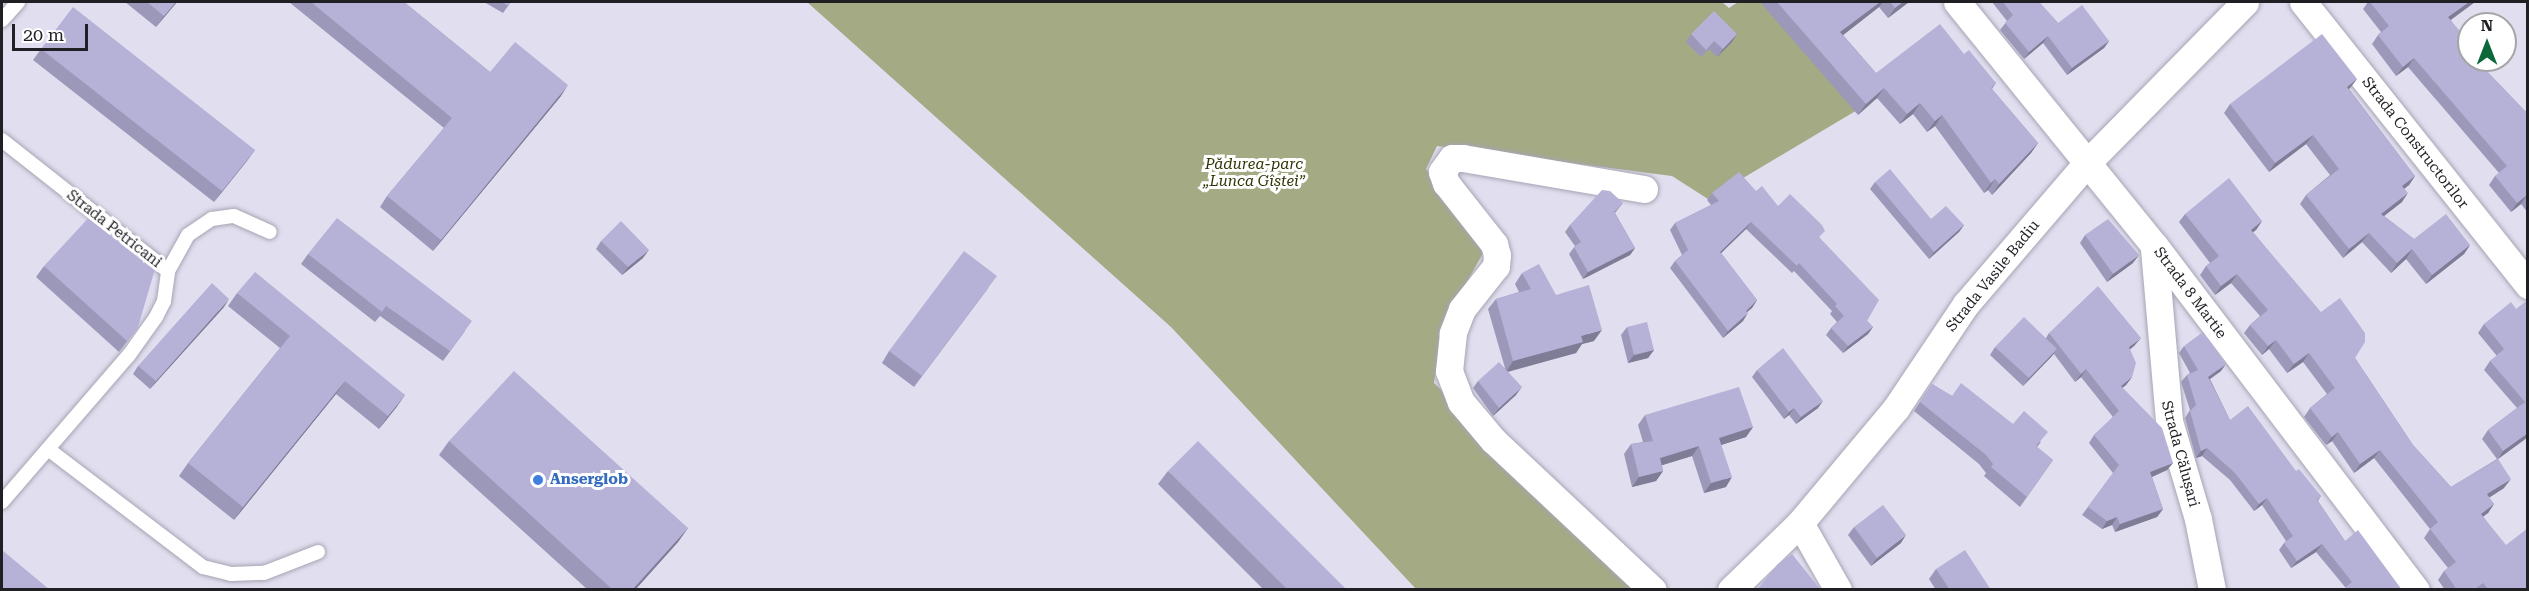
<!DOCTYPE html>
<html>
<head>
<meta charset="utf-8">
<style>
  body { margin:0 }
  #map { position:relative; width:2529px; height:591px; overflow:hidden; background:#e1dfef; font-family:"Roboto Serif",serif }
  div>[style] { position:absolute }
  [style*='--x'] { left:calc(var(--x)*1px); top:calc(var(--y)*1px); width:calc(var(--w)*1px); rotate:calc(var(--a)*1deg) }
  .forest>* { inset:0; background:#a4aa84 }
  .roads { filter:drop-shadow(0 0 2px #a6a5b4) drop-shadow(0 0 2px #a6a5b4) }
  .service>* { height:14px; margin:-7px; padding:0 7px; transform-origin:7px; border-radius:7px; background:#fff }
  .minor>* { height:27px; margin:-13.5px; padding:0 13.5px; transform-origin:13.5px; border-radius:13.5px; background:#fff }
  .wall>* { inset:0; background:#9c98b9 }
  .shaded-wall>* { inset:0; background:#7f7c96 }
  .building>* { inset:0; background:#b5b1d7 }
  .dots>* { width:16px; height:16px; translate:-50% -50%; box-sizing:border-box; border:3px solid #fff; border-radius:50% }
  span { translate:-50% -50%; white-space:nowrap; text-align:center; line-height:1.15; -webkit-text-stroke:6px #fff; paint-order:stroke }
  .street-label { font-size:15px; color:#1f1f24 }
  .park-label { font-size:15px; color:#303404; font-style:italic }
  .shop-label { font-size:15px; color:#366cbe; font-weight:700 }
  .left { translate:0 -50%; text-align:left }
  .frame { position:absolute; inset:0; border:3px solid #1f1f24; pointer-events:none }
  .north { position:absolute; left:2457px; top:12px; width:60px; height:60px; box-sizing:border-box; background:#fff; border:2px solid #a5a5a7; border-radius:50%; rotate:0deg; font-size:16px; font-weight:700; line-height:24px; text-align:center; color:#1f1f24 }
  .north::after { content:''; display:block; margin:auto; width:21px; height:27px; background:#0a683b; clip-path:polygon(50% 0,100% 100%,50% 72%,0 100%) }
  .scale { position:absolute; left:12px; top:24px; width:76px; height:27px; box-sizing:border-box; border:3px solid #1f1f24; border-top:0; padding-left:8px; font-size:18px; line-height:21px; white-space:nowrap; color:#1f1f24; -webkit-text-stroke:4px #fff; paint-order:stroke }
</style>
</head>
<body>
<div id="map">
  <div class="forest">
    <i style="clip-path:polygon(807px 2px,1722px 2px,1729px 8px,1738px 2px,1805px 2px,1884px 94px,1708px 199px,1672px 176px,1437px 146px,1426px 169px,1487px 246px,1454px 305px,1440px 344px,1434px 383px,1653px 589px,1416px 589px,1171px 327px)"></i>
  </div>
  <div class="roads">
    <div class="service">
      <i style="--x:2;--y:20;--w:24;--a:-48"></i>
      <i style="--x:2;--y:140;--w:211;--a:38.3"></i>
      <i style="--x:48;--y:449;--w:195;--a:37.3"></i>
      <i style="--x:203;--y:567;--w:29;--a:14"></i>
      <i style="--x:231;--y:574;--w:33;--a:-2"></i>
      <i style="--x:264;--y:573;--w:58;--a:-21.3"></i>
      <i style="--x:2;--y:502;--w:194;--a:-49.2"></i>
      <i style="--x:129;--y:355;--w:47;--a:-54.6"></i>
      <i style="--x:156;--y:317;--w:18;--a:-63"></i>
      <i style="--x:164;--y:301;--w:30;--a:-82"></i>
      <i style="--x:168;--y:271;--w:41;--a:-60.9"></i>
      <i style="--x:188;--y:235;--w:29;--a:-34"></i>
      <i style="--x:212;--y:219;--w:22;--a:-8"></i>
      <i style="--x:234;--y:216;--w:39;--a:24"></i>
    </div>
    <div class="minor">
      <i style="--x:1957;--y:2;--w:313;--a:51"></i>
      <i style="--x:2154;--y:245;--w:433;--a:52.8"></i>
      <i style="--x:2303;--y:2;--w:362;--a:51.5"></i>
      <i style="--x:1644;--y:189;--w:184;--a:-170.3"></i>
      <i style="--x:1463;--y:158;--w:11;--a:180"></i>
      <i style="--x:1452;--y:158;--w:17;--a:126"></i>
      <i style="--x:1442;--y:172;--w:12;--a:70"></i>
      <i style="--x:1446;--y:183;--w:78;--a:51.8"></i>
      <i style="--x:1494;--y:244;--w:11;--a:75"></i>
      <i style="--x:1497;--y:255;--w:11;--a:95"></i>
      <i style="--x:1496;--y:266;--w:55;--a:128.3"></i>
      <i style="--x:1462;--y:309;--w:26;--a:111"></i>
      <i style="--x:1453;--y:333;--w:38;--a:96"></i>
      <i style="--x:1449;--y:371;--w:33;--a:69"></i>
      <i style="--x:1461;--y:402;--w:50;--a:49.9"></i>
      <i style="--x:1493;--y:440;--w:219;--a:43.2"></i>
      <i style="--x:2154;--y:249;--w:173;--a:85"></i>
      <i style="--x:2169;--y:421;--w:102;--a:73.5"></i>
      <i style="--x:2198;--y:519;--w:72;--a:78.8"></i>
      <i style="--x:1800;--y:523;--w:77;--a:60.4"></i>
      <i style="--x:1731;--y:590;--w:96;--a:-44.2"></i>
      <i style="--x:1800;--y:523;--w:150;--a:-50.1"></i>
      <i style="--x:1896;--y:408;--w:125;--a:-56.1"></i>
      <i style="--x:1966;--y:304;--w:184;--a:-49.4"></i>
      <i style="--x:2086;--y:164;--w:227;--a:-45.5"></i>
    </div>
  </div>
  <div class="wall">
    <i style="clip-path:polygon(125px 2px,177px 2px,156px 27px)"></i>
    <i style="clip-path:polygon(289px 2px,404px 2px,490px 72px,561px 96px,433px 251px,380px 207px,387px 196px,444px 128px)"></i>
    <i style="clip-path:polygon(484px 2px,511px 2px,503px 13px)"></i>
    <i style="clip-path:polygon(1760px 2px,1909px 2px,1888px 18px,1879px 7px,1843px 35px,1876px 73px,1964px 54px,1996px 83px,1992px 89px,2038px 143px,2031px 153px,1992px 195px,1988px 190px,1984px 193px,1935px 126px,1927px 132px,1913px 114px,1900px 124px,1877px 98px,1858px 115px)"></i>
    <i style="clip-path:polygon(1992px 2px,2039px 2px,2058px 23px,2109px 41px,2104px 48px,2067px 75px,2043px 43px,2024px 59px,2000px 30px,2007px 21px)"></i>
    <i style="clip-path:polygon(2368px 2px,2475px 2px,2451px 20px,2469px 60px,2480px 60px,2478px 62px,2528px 114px,2528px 213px,2521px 204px,2511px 212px,2489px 185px,2495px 176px,2499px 173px,2408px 67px,2396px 76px,2372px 44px,2378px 35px,2381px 32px,2363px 9px)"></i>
    <i style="clip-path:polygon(1691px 34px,1732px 42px,1717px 57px,1709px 49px,1701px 57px,1686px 42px)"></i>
    <i style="clip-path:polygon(41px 49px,255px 150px,214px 202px,33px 60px)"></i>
    <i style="clip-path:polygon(2357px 79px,2349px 89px,2415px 176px,2409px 185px,2405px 188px,2402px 202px,2384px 216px,2414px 239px,2470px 245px,2464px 254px,2426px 284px,2406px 259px,2391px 273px,2362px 242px,2343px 258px,2300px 204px,2306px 195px,2330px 175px,2306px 144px,2269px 172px,2224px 113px,2230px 104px)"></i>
    <i style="clip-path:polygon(1875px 182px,1931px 219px,1964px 225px,1959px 232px,1929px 259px,1870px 189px)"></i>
    <i style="clip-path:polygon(1756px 191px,1778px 206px,1820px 238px,1867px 321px,1873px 327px,1868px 334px,1843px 353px,1826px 335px,1831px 328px,1837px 322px,1830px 314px,1832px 311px,1794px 271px,1792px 273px,1746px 229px,1721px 253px,1757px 300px,1752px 308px,1747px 312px,1743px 321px,1723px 338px,1670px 268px,1675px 261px,1682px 255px,1670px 230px,1675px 223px,1711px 205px,1707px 200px,1712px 193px)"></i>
    <i style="clip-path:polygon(1623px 203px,1615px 213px,1635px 248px,1630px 255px,1583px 279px,1569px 254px,1575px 246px,1565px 232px,1570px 225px)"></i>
    <i style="clip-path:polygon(2185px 214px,2262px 221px,2256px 230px,2253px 232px,2355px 358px,2413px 445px,2451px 487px,2497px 459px,2482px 439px,2488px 430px,2517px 408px,2484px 370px,2490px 361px,2497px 356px,2478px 333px,2484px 324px,2528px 305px,2528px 437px,2498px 459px,2504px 488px,2489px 498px,2494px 504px,2488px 513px,2483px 516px,2528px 590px,2445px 590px,2438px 580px,2444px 571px,2448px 568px,2424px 538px,2430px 529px,2374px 458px,2354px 473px,2332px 441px,2326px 445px,2304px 417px,2310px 408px,2327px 394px,2303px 362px,2287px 373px,2269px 349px,2262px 355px,2244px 333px,2250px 325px,2260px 316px,2231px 283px,2215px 295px,2200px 275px,2206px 266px,2210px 263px,2179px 222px)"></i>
    <i style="clip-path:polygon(2085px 235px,2133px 263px,2107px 282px,2080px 243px)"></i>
    <i style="clip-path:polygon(601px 241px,643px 258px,622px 275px,596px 249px)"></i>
    <i style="clip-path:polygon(308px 254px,465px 331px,443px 361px,380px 316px,375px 322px,301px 264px)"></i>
    <i style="clip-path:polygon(44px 266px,138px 327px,119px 352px,36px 277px)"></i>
    <i style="clip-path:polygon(1522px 273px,1556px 295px,1594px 341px,1582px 344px,1576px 353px,1508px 372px,1516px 395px,1493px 416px,1473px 388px,1478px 381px,1505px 368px,1488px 309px,1496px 299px,1519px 292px,1515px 284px)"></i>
    <i style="clip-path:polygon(989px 287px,914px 387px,882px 363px,889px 351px)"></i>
    <i style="clip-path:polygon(237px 293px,405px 395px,379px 429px,336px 394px,234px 520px,179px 476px,188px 463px,280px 348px,228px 306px)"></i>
    <i style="clip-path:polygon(224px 307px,150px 389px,133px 374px,138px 366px)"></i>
    <i style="clip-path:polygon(1627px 327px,1654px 350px,1648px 358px,1628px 363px,1621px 335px)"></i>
    <i style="clip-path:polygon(2049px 333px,2135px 345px,2130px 349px,2132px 377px,2126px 385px,2122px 388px,2173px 463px,2167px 470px,2152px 477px,2163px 509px,2157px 517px,2115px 532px,2112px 525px,2102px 529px,2082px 515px,2113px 473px,2089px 443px,2094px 435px,2113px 417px,2081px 377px,2075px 382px,2054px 354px,2023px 386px,1990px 355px,1995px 347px,2046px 338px)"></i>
    <i style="clip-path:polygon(2184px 346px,2221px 371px,2210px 379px,2230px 420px,2296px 471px,2321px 496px,2318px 501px,2345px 541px,2402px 590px,2345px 587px,2316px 552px,2291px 568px,2279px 550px,2284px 543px,2286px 541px,2262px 505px,2254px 511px,2230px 480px,2202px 456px,2196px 458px,2185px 418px,2190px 410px,2181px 382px,2187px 375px,2190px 373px,2179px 353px)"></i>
    <i style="clip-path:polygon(1757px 370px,1818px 408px,1796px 424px,1789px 415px,1784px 419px,1752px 377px)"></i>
    <i style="clip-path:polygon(1932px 384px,1952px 396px,2013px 424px,2041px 442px,2037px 447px,2053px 460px,2020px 507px,1984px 476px,1986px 473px,1979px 464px,1914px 411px)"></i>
    <i style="clip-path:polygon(1645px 415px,1753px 427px,1746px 437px,1721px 445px,1726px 487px,1704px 493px,1692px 456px,1662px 465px,1663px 471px,1656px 481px,1632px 487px,1624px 454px,1631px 444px,1643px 442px,1638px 425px)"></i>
    <i style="clip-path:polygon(449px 441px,688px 528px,678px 542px,635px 590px,588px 590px,439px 455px)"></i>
    <i style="clip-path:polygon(1168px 471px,1347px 590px,1264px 590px,1158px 484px)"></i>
    <i style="clip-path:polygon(1854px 527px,1901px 543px,1871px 566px,1848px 535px)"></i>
    <i style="clip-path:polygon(1936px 569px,1991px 590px,1936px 590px,1929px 579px)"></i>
  </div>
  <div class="shaded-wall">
    <i style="clip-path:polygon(176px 2px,177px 2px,156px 27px,164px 16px)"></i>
    <i style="clip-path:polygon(1880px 2px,1883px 2px,1879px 7px,1833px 43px,1840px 32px)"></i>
    <i style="clip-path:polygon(1903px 2px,1909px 2px,1888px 18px,1895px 8px)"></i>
    <i style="clip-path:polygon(2469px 2px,2475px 2px,2442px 26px,2448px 17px)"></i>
    <i style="clip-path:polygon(1737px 34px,1732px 42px,1717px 57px,1723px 49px)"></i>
    <i style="clip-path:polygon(2048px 36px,2043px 43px,2024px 59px,2029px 52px)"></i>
    <i style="clip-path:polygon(2109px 41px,2104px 48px,2067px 75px,2072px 68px)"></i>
    <i style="clip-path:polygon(2414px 58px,2408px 67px,2396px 76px,2403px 67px)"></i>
    <i style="clip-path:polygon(2357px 79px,2350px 88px,2341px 96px,2347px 87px)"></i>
    <i style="clip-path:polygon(568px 85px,561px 96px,433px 251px,441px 240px)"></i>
    <i style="clip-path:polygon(1884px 88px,1877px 98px,1858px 115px,1866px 104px)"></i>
    <i style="clip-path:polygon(1920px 103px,1913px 114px,1900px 124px,1907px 114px)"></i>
    <i style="clip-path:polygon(1942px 115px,1935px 126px,1927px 132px,1935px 121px)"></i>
    <i style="clip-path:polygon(2313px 135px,2306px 144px,2269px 172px,2275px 163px)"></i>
    <i style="clip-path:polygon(2038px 143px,2031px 153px,1992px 195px,1999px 184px)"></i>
    <i style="clip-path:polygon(255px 150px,247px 161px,214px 202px,222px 191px)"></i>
    <i style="clip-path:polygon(2415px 176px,2409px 185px,2396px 195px,2402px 186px)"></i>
    <i style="clip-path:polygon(1995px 179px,1988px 190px,1984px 193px,1991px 183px)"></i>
    <i style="clip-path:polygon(2408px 193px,2402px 202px,2375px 223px,2381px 214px)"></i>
    <i style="clip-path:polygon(2527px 195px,2521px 204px,2511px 212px,2517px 203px)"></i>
    <i style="clip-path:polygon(2262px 221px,2256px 230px,2245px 238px,2251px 230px)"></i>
    <i style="clip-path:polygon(1751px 222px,1746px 229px,1715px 259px,1720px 252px)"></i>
    <i style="clip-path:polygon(1964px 225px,1959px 232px,1929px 259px,1934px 252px)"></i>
    <i style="clip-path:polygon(2369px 233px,2362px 242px,2343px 258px,2349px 249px)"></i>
    <i style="clip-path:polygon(2470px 245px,2464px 254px,2426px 284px,2432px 275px)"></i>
    <i style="clip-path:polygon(1635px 248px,1630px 255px,1583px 279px,1588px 272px)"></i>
    <i style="clip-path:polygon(2412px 249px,2406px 259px,2391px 273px,2397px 263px)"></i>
    <i style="clip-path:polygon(649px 250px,643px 258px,622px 275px,628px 267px)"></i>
    <i style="clip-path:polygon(2139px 255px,2133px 263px,2107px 282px,2113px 274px)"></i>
    <i style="clip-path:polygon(2237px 274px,2231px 283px,2215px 295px,2221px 286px)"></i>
    <i style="clip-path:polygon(229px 299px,224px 307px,150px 389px,156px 381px)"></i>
    <i style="clip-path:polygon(1757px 300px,1752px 308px,1740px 318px,1746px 311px)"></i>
    <i style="clip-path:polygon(1748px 313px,1743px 321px,1723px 338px,1728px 331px)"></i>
    <i style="clip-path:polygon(1873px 327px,1868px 334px,1843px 353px,1848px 346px)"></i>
    <i style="clip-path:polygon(1602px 330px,1594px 341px,1582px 344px,1576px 353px,1506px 372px,1513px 361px,1581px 336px)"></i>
    <i style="clip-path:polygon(2141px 338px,2135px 345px,2124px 355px,2129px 347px)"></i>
    <i style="clip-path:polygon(2276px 340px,2269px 349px,2262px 355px,2268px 346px)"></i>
    <i style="clip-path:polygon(2057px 349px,2051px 357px,2023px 386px,2029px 378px)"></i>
    <i style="clip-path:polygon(1654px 350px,1648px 358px,1628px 363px,1634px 355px)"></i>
    <i style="clip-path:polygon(2309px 353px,2303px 362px,2287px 373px,2294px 364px)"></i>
    <i style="clip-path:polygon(2226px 364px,2221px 371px,2203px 384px,2208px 377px)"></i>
    <i style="clip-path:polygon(2086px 369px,2081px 377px,2075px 382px,2081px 374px)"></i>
    <i style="clip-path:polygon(2132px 377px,2126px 385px,2115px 394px,2121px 386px)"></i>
    <i style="clip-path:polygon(345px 381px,336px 394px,234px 520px,243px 507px)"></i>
    <i style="clip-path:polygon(1522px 387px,1516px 395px,1493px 416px,1499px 408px)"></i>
    <i style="clip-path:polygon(405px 395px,396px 408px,379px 429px,388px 416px)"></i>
    <i style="clip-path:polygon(1823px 401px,1818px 408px,1796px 424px,1801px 417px)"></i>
    <i style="clip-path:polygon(1794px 408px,1789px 415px,1784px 419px,1789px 412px)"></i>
    <i style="clip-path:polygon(1753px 427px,1746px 437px,1712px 448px,1719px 438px)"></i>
    <i style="clip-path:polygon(2338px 432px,2332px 441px,2326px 445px,2332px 437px)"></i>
    <i style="clip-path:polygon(2528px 433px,2528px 437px,2498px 459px,2503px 451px)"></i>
    <i style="clip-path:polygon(1699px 446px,1692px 456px,1653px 468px,1660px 458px)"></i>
    <i style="clip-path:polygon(2207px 448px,2202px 456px,2196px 458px,2201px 451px)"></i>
    <i style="clip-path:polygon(2380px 450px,2374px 458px,2354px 473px,2360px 464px)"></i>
    <i style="clip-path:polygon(2173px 463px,2167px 470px,2145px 480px,2150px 472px)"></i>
    <i style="clip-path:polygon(1663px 471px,1656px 481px,1632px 487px,1639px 477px)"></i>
    <i style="clip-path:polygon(1732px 477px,1726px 487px,1704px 493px,1711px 483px)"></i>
    <i style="clip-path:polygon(2511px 479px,2504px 488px,2480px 503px,2487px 494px)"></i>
    <i style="clip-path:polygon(2267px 498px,2262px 505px,2254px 511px,2259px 504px)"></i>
    <i style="clip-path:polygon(2494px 504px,2488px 513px,2475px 523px,2481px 514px)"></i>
    <i style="clip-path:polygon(2163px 509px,2157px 517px,2115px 532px,2120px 524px)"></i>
    <i style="clip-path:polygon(2117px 517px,2112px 525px,2102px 529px,2107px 521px)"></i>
    <i style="clip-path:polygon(688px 528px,678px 542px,635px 590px,632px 590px)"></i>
    <i style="clip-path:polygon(1906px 535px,1901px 543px,1871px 566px,1877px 558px)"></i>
    <i style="clip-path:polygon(2322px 544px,2316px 552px,2291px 568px,2297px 561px)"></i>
  </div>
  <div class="building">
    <i style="clip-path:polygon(147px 2px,176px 2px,164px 16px)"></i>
    <i style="clip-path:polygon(311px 2px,404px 2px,490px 72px,515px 42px,568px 85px,441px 240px,387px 196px,452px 118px)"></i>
    <i style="clip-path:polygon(502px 2px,511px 2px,508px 6px)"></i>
    <i style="clip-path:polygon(1777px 2px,1880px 2px,1840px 32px,1876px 73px,1940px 24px,1964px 54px,1969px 50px,1996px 83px,1991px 88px,2038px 143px,1999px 184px,1995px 179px,1991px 183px,1942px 115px,1935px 121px,1920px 103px,1907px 114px,1884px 88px,1866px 104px)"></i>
    <i style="clip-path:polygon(1890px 2px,1903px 2px,1895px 8px)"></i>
    <i style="clip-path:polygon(2003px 2px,2039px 2px,2058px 23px,2082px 5px,2109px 41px,2072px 68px,2048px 36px,2029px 52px,2005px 23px,2013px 15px)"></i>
    <i style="clip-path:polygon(2370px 2px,2469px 2px,2448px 17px,2469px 42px,2469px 60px,2478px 60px,2477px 61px,2528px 114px,2528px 196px,2527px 195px,2517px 203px,2495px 176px,2507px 166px,2414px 58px,2403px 67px,2378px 35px,2389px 26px)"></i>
    <i style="clip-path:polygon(73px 7px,255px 150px,222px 191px,41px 49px)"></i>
    <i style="clip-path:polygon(1714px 11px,1737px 34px,1723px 49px,1714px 41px,1706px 50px,1691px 34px)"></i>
    <i style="clip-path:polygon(2322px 34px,2357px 79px,2347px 87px,2415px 176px,2402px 186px,2408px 193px,2381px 214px,2414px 239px,2446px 214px,2470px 245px,2432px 275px,2412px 249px,2397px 263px,2369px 233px,2349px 249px,2306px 195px,2339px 169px,2313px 135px,2275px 163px,2230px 104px)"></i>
    <i style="clip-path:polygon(1890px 169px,1931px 219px,1946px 206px,1964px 225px,1934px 252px,1875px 182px)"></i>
    <i style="clip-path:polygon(1739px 172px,1756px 191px,1762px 186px,1778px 206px,1790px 194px,1822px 225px,1825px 231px,1819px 237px,1879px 300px,1867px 321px,1873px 327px,1848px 346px,1831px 328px,1844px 316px,1835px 306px,1837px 304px,1799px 263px,1797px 266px,1751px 222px,1720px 252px,1757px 300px,1746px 311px,1748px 313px,1728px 331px,1675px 261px,1688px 250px,1675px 223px,1719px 201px,1712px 193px)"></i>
    <i style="clip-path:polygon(2229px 178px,2262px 221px,2251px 230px,2321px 312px,2340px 298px,2365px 333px,2365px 342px,2355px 358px,2413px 445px,2451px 487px,2498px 459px,2511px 479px,2487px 494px,2494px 504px,2481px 514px,2506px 545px,2528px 528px,2528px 590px,2489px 590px,2483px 583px,2474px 590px,2457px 590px,2444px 571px,2456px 562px,2430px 529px,2438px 522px,2380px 450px,2360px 464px,2338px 432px,2332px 437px,2310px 408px,2335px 388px,2309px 353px,2294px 364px,2276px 340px,2268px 346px,2250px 325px,2268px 310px,2237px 274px,2221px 286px,2206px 266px,2219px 256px,2185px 214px)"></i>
    <i style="clip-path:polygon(1602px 190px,1610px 191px,1623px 203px,1614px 212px,1635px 248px,1588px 272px,1574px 247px,1581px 242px,1570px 225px)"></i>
    <i style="clip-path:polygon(93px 213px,155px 269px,138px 327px,127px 341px,44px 266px)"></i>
    <i style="clip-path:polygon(337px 218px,472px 321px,450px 351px,386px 306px,382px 312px,308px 254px)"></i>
    <i style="clip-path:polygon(2108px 219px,2139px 255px,2113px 274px,2085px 235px)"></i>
    <i style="clip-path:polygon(621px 221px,649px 250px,628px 267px,601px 241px)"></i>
    <i style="clip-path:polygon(964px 251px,997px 276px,922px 376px,889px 351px)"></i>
    <i style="clip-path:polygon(1539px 264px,1556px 295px,1589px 285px,1602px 330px,1581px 336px,1583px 342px,1513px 361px,1496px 299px,1531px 289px,1522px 273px)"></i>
    <i style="clip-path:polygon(255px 272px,405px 395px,388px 416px,345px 381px,243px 507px,188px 463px,290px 336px,237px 293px)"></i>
    <i style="clip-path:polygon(212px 283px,229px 299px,156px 381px,138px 366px)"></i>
    <i style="clip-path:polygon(2098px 286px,2141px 338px,2129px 347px,2136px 363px,2132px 377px,2121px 386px,2162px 428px,2173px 463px,2150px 472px,2163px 509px,2120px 524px,2117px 517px,2107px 521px,2088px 507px,2119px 465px,2094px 435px,2119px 411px,2086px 369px,2081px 374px,2049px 333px)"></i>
    <i style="clip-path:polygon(2511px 302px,2516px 309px,2525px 302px,2528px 305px,2528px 433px,2503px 451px,2488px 430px,2525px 402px,2490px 361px,2504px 349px,2484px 324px)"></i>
    <i style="clip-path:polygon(2024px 317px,2057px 349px,2029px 378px,1995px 347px)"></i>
    <i style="clip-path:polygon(1647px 322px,1654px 350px,1634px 355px,1627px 327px)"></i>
    <i style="clip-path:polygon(2203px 332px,2226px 364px,2208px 377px,2230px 420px,2248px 406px,2296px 471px,2299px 469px,2321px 496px,2317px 500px,2345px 541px,2358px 530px,2402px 590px,2342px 590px,2352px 582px,2322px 544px,2297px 561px,2284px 543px,2293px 536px,2267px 498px,2259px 504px,2235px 473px,2207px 448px,2201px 451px,2190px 411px,2196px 405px,2187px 375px,2198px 370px,2184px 346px)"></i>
    <i style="clip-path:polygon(1783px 348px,1823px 401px,1801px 417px,1794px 408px,1789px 412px,1757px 370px)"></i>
    <i style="clip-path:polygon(1499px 362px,1522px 387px,1499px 408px,1478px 381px)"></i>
    <i style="clip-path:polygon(514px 371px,688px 528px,632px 590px,613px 590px,449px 441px)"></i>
    <i style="clip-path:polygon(1961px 383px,2013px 424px,2024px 411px,2048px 432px,2036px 446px,2053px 460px,2027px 497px,1991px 467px,1993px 464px,1986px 455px,1920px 402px,1932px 384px,1952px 396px)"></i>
    <i style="clip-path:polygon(1739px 387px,1753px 427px,1719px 438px,1732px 477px,1711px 483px,1699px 446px,1660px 458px,1663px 471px,1639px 477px,1631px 444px,1653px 441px,1645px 415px)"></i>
    <i style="clip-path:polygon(1198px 441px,1347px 590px,1288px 590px,1168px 471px)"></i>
    <i style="clip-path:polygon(1883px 505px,1906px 535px,1877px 558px,1854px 527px)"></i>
    <i style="clip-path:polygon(2px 550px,50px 590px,2px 590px)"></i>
    <i style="clip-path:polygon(1965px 550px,1991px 590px,1950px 590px,1936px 569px)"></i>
    <i style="clip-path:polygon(1792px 554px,1821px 590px,1757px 590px,1778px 564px)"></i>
  </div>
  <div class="dots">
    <i style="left:538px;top:480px;background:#3f7fe0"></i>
  </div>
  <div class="street-label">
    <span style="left:2415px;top:143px;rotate:52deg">Strada Constructorilor</span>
    <span style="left:114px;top:229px;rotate:38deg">Strada Petricani</span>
    <span style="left:1993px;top:276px;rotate:-51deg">Strada Vasile Badiu</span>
    <span style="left:2190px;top:293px;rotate:53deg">Strada 8 Martie</span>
    <span style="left:2180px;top:454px;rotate:75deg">Strada Călușari</span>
  </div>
  <div class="park-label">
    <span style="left:1254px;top:173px">Pădurea-parc<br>„Lunca Gîștei”</span>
  </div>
  <div class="shop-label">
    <span class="left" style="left:550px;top:480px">Anserglob</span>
  </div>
  <div class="frame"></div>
  <div class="north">N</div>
  <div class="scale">20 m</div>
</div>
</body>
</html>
